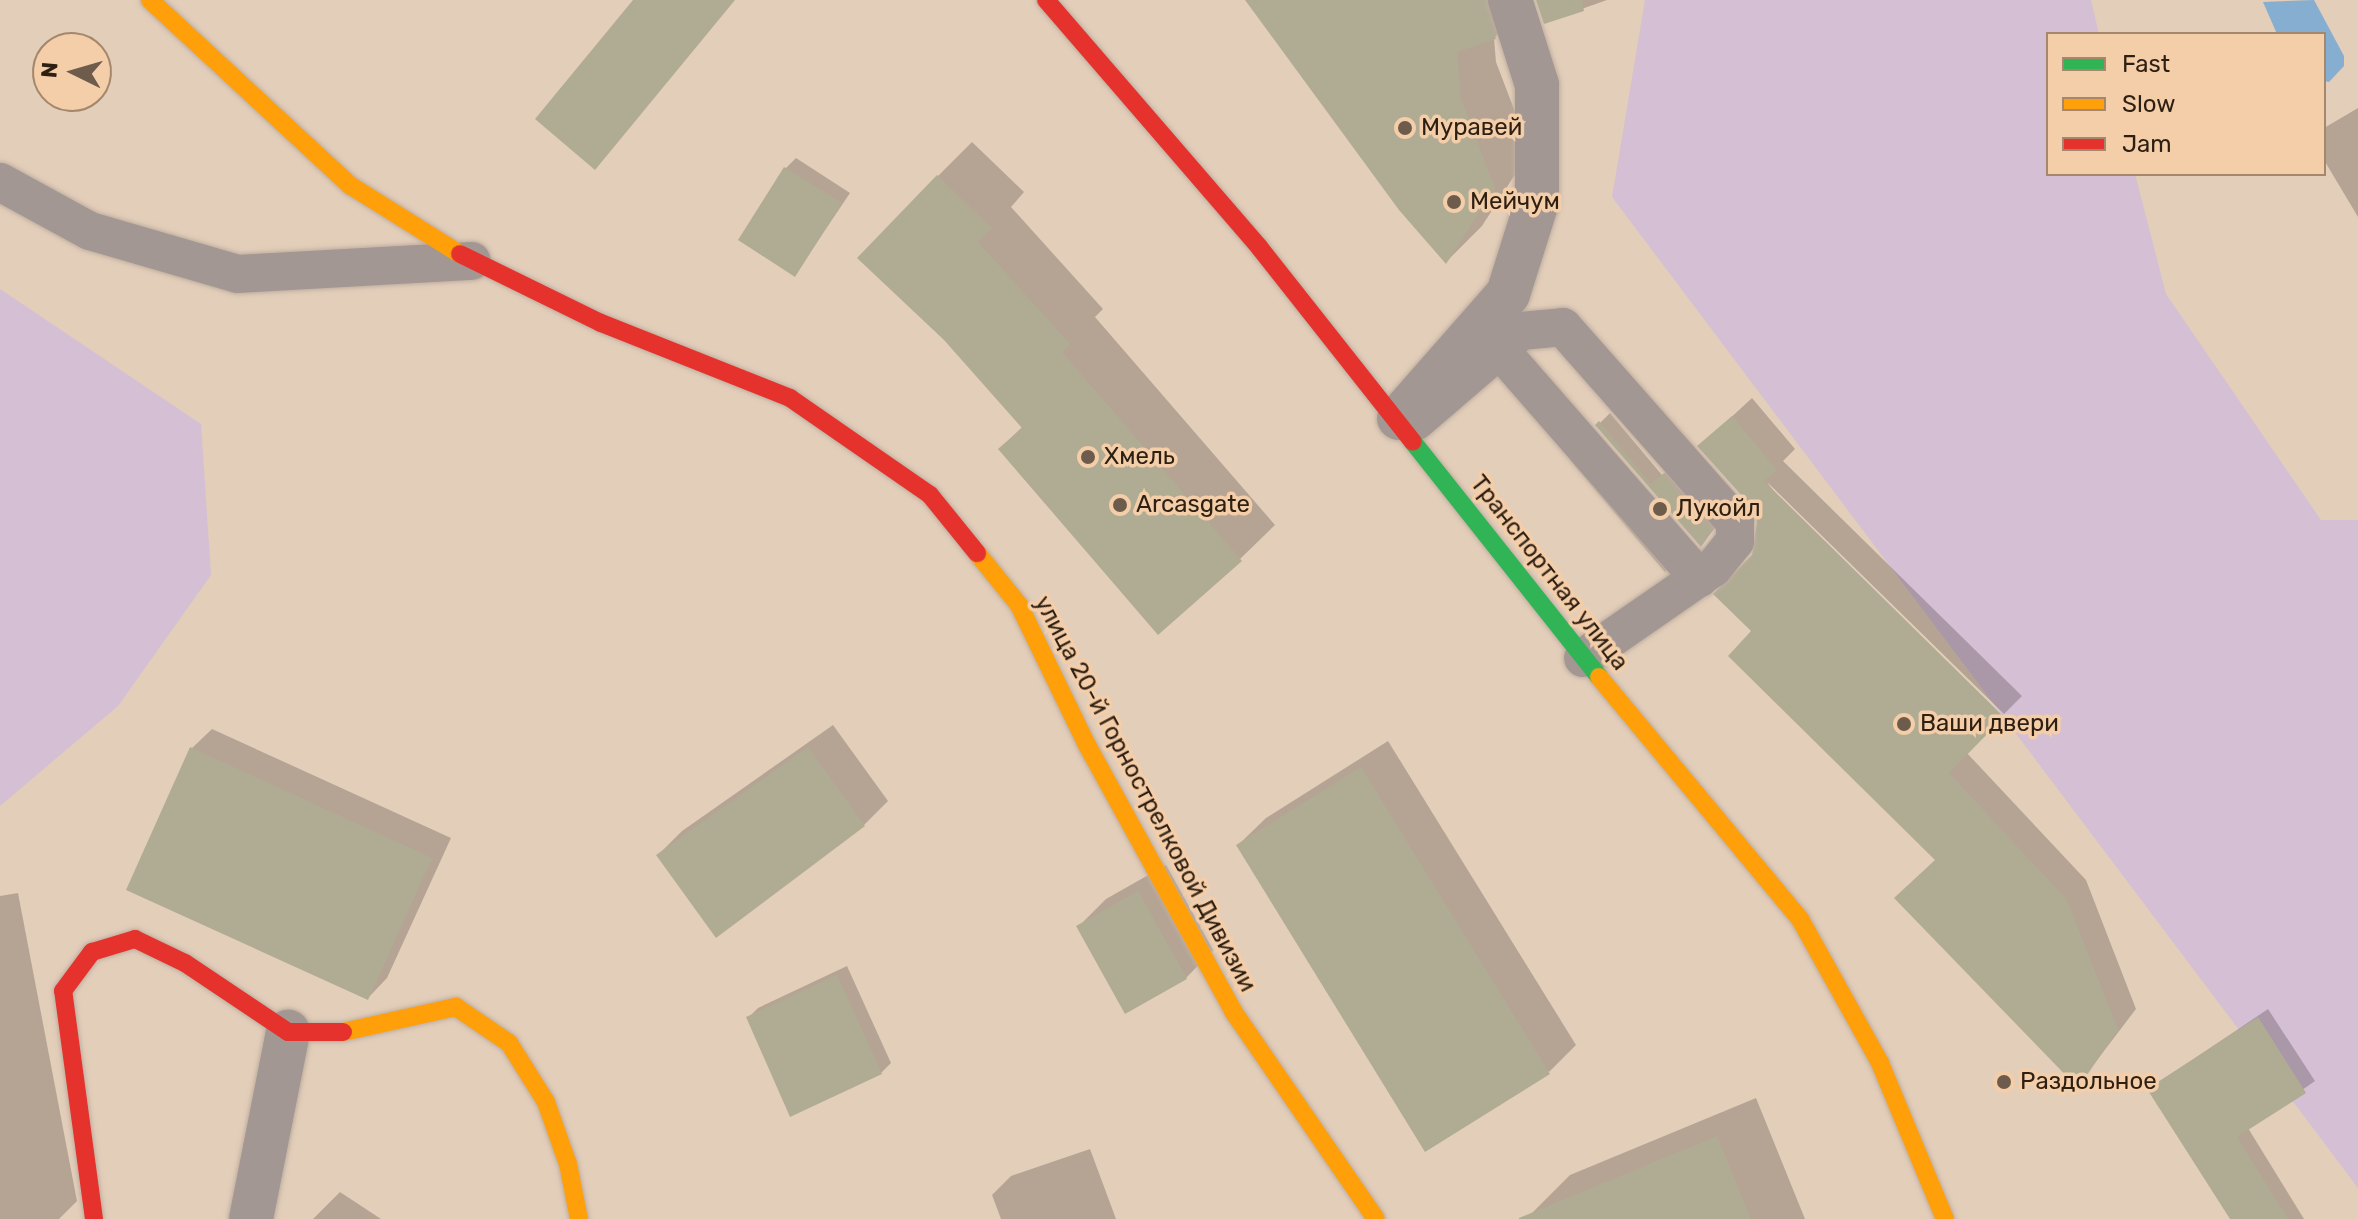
<!DOCTYPE html>
<html>
<head>
<meta charset="utf-8">
<style>
  body { margin:0 }
  #map { position:relative; width:2358px; height:1219px; overflow:hidden; background:#e3ceba; font-family:Rubik,sans-serif }
  div>[style] { position:absolute }
  [style*='--x'] { left:calc(var(--x)*1px); top:calc(var(--y)*1px); width:calc(var(--w)*1px); rotate:calc(var(--a)*1deg) }
  .green>* { inset:0; background:#d5bfd4 }
  .water>* { inset:0; background:#85aed0 }
  .shadow>* { inset:0; background:#0003 }
  .building>* { inset:0; background:#b0ac94 }
  .roads { filter:drop-shadow(0 0 2px #bfae9f) drop-shadow(0 0 2px #bfae9f) }
  .lane>* { height:38px; margin:-19px; padding:0 19px; transform-origin:19px; border-radius:19px; background:#a29792 }
  .street>* { height:44px; margin:-22px; padding:0 22px; transform-origin:22px; border-radius:22px; background:#a29792 }
  .fast>* { height:18px; margin:-9px; padding:0 9px; transform-origin:9px; border-radius:9px; background:#30b455 }
  .slow>* { height:18px; margin:-9px; padding:0 9px; transform-origin:9px; border-radius:9px; background:#ff9f0a }
  .jam>* { height:18px; margin:-9px; padding:0 9px; transform-origin:9px; border-radius:9px; background:#e5322d }
  .dots>* { width:22px; height:22px; translate:-50% -50%; box-sizing:border-box; border:4px solid #f4cda9; border-radius:50% }
  span { translate:-50% -50%; white-space:nowrap; text-align:center; line-height:1.15; -webkit-text-stroke:7px #f4cda9; paint-order:stroke }
  .poi-label { font-size:24px; color:#2d1f11 }
  .left { translate:0 -50%; text-align:left }
  .street-label { font-size:24px; color:#2d1f11 }
  .legend { position:absolute; left:2046px; top:32px; width:280px; height:144px; box-sizing:border-box; background:#f4cda9; border:2px solid #a4876c; margin:0; padding:10px 14px; list-style:none; font-size:24px; color:#2d1f11 }
  .legend li { display:flex; align-items:center; gap:16px; height:40px }
  .legend b { width:40px; border:2px solid #a4876c }
  .north { position:absolute; left:32px; top:32px; width:80px; height:80px; box-sizing:border-box; background:#f4cda9; border:2px solid #a4876c; border-radius:50%; rotate:275deg; font-size:22px; font-weight:700; line-height:32px; text-align:center; color:#2d1f11 }
  .north::after { content:''; display:block; margin:auto; width:28px; height:36px; background:#6d5c4c; clip-path:polygon(50% 0,100% 100%,50% 72%,0 100%) }
</style>
</head>
<body>
<div id="map">
  <div class="green">
    <i style="clip-path:polygon(1645px 0,2091px 0,2099px 34px,2048px 34px,2048px 174px,2135px 174px,2166px 294px,2321px 520px,2358px 520px,2358px 1188px,1612px 197px)"></i>
    <i style="clip-path:polygon(0 289px,201px 424px,211px 575px,118px 706px,0 806px)"></i>
  </div>
  <div class="water">
    <i style="clip-path:polygon(2314px 0,2344px 56px,2344px 66px,2329px 82px,2324px 81px,2324px 34px,2277px 34px,2263px 2px)"></i>
  </div>
  <div class="shadow">
    <i style="clip-path:polygon(1247px 0,1531px 0,1494px 38px,1496px 62px,1530px 151px,1482px 226px,1447px 261px)"></i>
    <i style="clip-path:polygon(1537px 0,1607px 0,1545px 22px)"></i>
    <i style="clip-path:polygon(2358px 108px,2358px 217px,2324px 160px,2324px 128px)"></i>
    <i style="clip-path:polygon(972px 142px,1024px 192px,1011px 207px,1103px 309px,1095px 317px,1275px 525px,1240px 559px,1000px 449px,1023px 426px,938px 176px)"></i>
    <i style="clip-path:polygon(796px 158px,850px 193px,795px 275px,786px 168px)"></i>
    <i style="clip-path:polygon(1752px 398px,1795px 449px,1783px 461px,2022px 696px,2004px 714px,1767px 482px,1966px 752px,2086px 880px,2136px 1009px,2078px 1085px,1937px 859px,1754px 631px,1759px 522px,1753px 506px,1700px 446px)"></i>
    <i style="clip-path:polygon(1610px 413px,1662px 475px,1674px 465px,1722px 519px,1702px 544px,1598px 425px)"></i>
    <i style="clip-path:polygon(1578px 452px,1674px 562px,1665px 572px,1570px 460px)"></i>
    <i style="clip-path:polygon(833px 725px,888px 801px,864px 825px,658px 855px,682px 831px)"></i>
    <i style="clip-path:polygon(212px 729px,451px 838px,387px 978px,368px 998px,192px 748px)"></i>
    <i style="clip-path:polygon(1388px 741px,1576px 1045px,1549px 1072px,1238px 845px,1266px 818px)"></i>
    <i style="clip-path:polygon(1166px 865px,1213px 950px,1186px 978px,1079px 926px,1106px 899px)"></i>
    <i style="clip-path:polygon(18px 893px,77px 1201px,59px 1219px,0 1219px,0 896px)"></i>
    <i style="clip-path:polygon(847px 966px,891px 1063px,881px 1073px,748px 1018px,758px 1008px)"></i>
    <i style="clip-path:polygon(2268px 1009px,2315px 1081px,2248px 1128px,2304px 1219px,2233px 1219px,2149px 1089px)"></i>
    <i style="clip-path:polygon(1756px 1098px,1805px 1219px,1533px 1219px,1531px 1214px,1570px 1175px)"></i>
    <i style="clip-path:polygon(1090px 1149px,1116px 1219px,1001px 1219px,992px 1195px,1011px 1176px)"></i>
    <i style="clip-path:polygon(340px 1192px,381px 1219px,313px 1219px)"></i>
  </div>
  <div class="building">
    <i style="clip-path:polygon(633px 0,735px 0,595px 170px,535px 119px)"></i>
    <i style="clip-path:polygon(1245px 0,1486px 0,1496px 39px,1457px 52px,1461px 99px,1495px 188px,1446px 264px,1399px 210px)"></i>
    <i style="clip-path:polygon(1536px 0,1582px 0,1584px 11px,1544px 24px)"></i>
    <i style="clip-path:polygon(784px 167px,842px 203px,795px 277px,738px 240px)"></i>
    <i style="clip-path:polygon(937px 175px,992px 228px,978px 242px,1070px 344px,1062px 352px,1242px 561px,1158px 635px,998px 449px,1022px 428px,944px 340px,857px 258px)"></i>
    <i style="clip-path:polygon(1732px 416px,1777px 470px,1764px 481px,2004px 717px,1949px 773px,2067px 900px,2118px 1030px,2078px 1088px,1894px 898px,1935px 860px,1728px 656px,1751px 631px,1713px 594px,1752px 555px,1757px 522px,1752px 507px,1697px 446px)"></i>
    <i style="clip-path:polygon(1599px 421px,1651px 484px,1663px 474px,1713px 530px,1701px 547px,1595px 425px)"></i>
    <i style="clip-path:polygon(190px 747px,432px 858px,368px 1000px,126px 890px)"></i>
    <i style="clip-path:polygon(808px 747px,865px 826px,716px 938px,656px 855px)"></i>
    <i style="clip-path:polygon(1361px 767px,1550px 1074px,1425px 1152px,1236px 845px)"></i>
    <i style="clip-path:polygon(1138px 891px,1187px 979px,1125px 1014px,1076px 926px)"></i>
    <i style="clip-path:polygon(837px 975px,882px 1074px,790px 1117px,746px 1017px)"></i>
    <i style="clip-path:polygon(2258px 1017px,2306px 1093px,2237px 1137px,2288px 1219px,2230px 1219px,2147px 1089px)"></i>
    <i style="clip-path:polygon(1717px 1136px,1751px 1219px,1519px 1219px,1519px 1218px)"></i>
  </div>
  <div class="roads">
    <div class="lane">
      <i style="--x:0;--y:182;--w:102;--a:28.6"></i>
      <i style="--x:90;--y:231;--w:154;--a:16.2"></i>
      <i style="--x:238;--y:274;--w:234;--a:-3.2"></i>
      <i style="--x:1500;--y:350;--w:303;--a:48.9"></i>
      <i style="--x:1416;--y:421;--w:138;--a:-40.6"></i>
      <i style="--x:1521;--y:331;--w:42;--a:-5.4"></i>
      <i style="--x:1563;--y:327;--w:260;--a:48.6"></i>
      <i style="--x:1735;--y:522;--w:19;--a:90"></i>
      <i style="--x:1735;--y:541;--w:35;--a:129"></i>
      <i style="--x:1713;--y:568;--w:158;--a:145.3"></i>
    </div>
    <div class="street">
      <i style="--x:1399;--y:418;--w:165;--a:-48.7"></i>
      <i style="--x:1508;--y:294;--w:96;--a:-72.5"></i>
      <i style="--x:1537;--y:202;--w:117;--a:-90"></i>
      <i style="--x:1537;--y:85;--w:89;--a:-107.6"></i>
      <i style="--x:251;--y:1219;--w:191;--a:-78.8"></i>
    </div>
    <div class="fast">
      <i style="--x:1413;--y:442;--w:300;--a:51.6"></i>
    </div>
    <div class="slow">
      <i style="--x:150;--y:0;--w:274;--a:42.8"></i>
      <i style="--x:351;--y:186;--w:128;--a:32"></i>
      <i style="--x:977;--y:553;--w:67;--a:51.1"></i>
      <i style="--x:1019;--y:605;--w:156;--a:64.1"></i>
      <i style="--x:1087;--y:745;--w:303;--a:61.2"></i>
      <i style="--x:1233;--y:1011;--w:252;--a:55.5"></i>
      <i style="--x:1599;--y:677;--w:315;--a:50.3"></i>
      <i style="--x:1800;--y:919;--w:165;--a:60.9"></i>
      <i style="--x:1880;--y:1063;--w:169;--a:67.4"></i>
      <i style="--x:343;--y:1032;--w:116;--a:-12.5"></i>
      <i style="--x:456;--y:1007;--w:64;--a:34.2"></i>
      <i style="--x:509;--y:1043;--w:70;--a:57.9"></i>
      <i style="--x:546;--y:1102;--w:66;--a:70.5"></i>
      <i style="--x:568;--y:1164;--w:56;--a:78.7"></i>
    </div>
    <div class="jam">
      <i style="--x:1046;--y:0;--w:326;--a:49.2"></i>
      <i style="--x:1259;--y:247;--w:248;--a:51.7"></i>
      <i style="--x:460;--y:254;--w:157;--a:26.1"></i>
      <i style="--x:601;--y:323;--w:203;--a:21.6"></i>
      <i style="--x:790;--y:398;--w:170;--a:34.7"></i>
      <i style="--x:930;--y:495;--w:75;--a:51"></i>
      <i style="--x:94;--y:1219;--w:230;--a:-97.7"></i>
      <i style="--x:63;--y:991;--w:49;--a:-53.4"></i>
      <i style="--x:92;--y:952;--w:45;--a:-16.8"></i>
      <i style="--x:135;--y:939;--w:55;--a:25.6"></i>
      <i style="--x:185;--y:963;--w:124;--a:33.8"></i>
      <i style="--x:288;--y:1032;--w:55;--a:0"></i>
    </div>
  </div>
  <div class="dots">
    <i style="left:1405px;top:128px;background:#6d5c4c"></i>
    <i style="left:1454px;top:202px;background:#6d5c4c"></i>
    <i style="left:1088px;top:457px;background:#6d5c4c"></i>
    <i style="left:1120px;top:505px;background:#6d5c4c"></i>
    <i style="left:1660px;top:509px;background:#6d5c4c"></i>
    <i style="left:1904px;top:724px;background:#6d5c4c"></i>
    <i style="left:2004px;top:1082px;background:#6d5c4c"></i>
  </div>
  <div class="poi-label">
    <span class="left" style="left:1421px;top:128px">Муравей</span>
    <span class="left" style="left:1470px;top:202px">Мейчум</span>
    <span class="left" style="left:1104px;top:457px">Хмель</span>
    <span class="left" style="left:1136px;top:505px">Arcasgate</span>
    <span class="left" style="left:1676px;top:509px">Лукойл</span>
    <span class="left" style="left:1920px;top:724px">Ваши двери</span>
    <span class="left" style="left:2020px;top:1082px">Раздольное</span>
  </div>
  <div class="street-label">
    <span style="left:1549px;top:573px;rotate:52deg">Транспортная улица</span>
    <span style="left:1145px;top:794px;rotate:62deg">улица 20-й Горнострелковой Дивизии</span>
  </div>
  <ul class="legend">
  <li><b style="height:10px;background:#30b455"></b>Fast</li>
  <li><b style="height:10px;background:#ff9f0a"></b>Slow</li>
  <li><b style="height:10px;background:#e5322d"></b>Jam</li>
  </ul>
  <div class="north">N</div>
</div>
</body>
</html>
